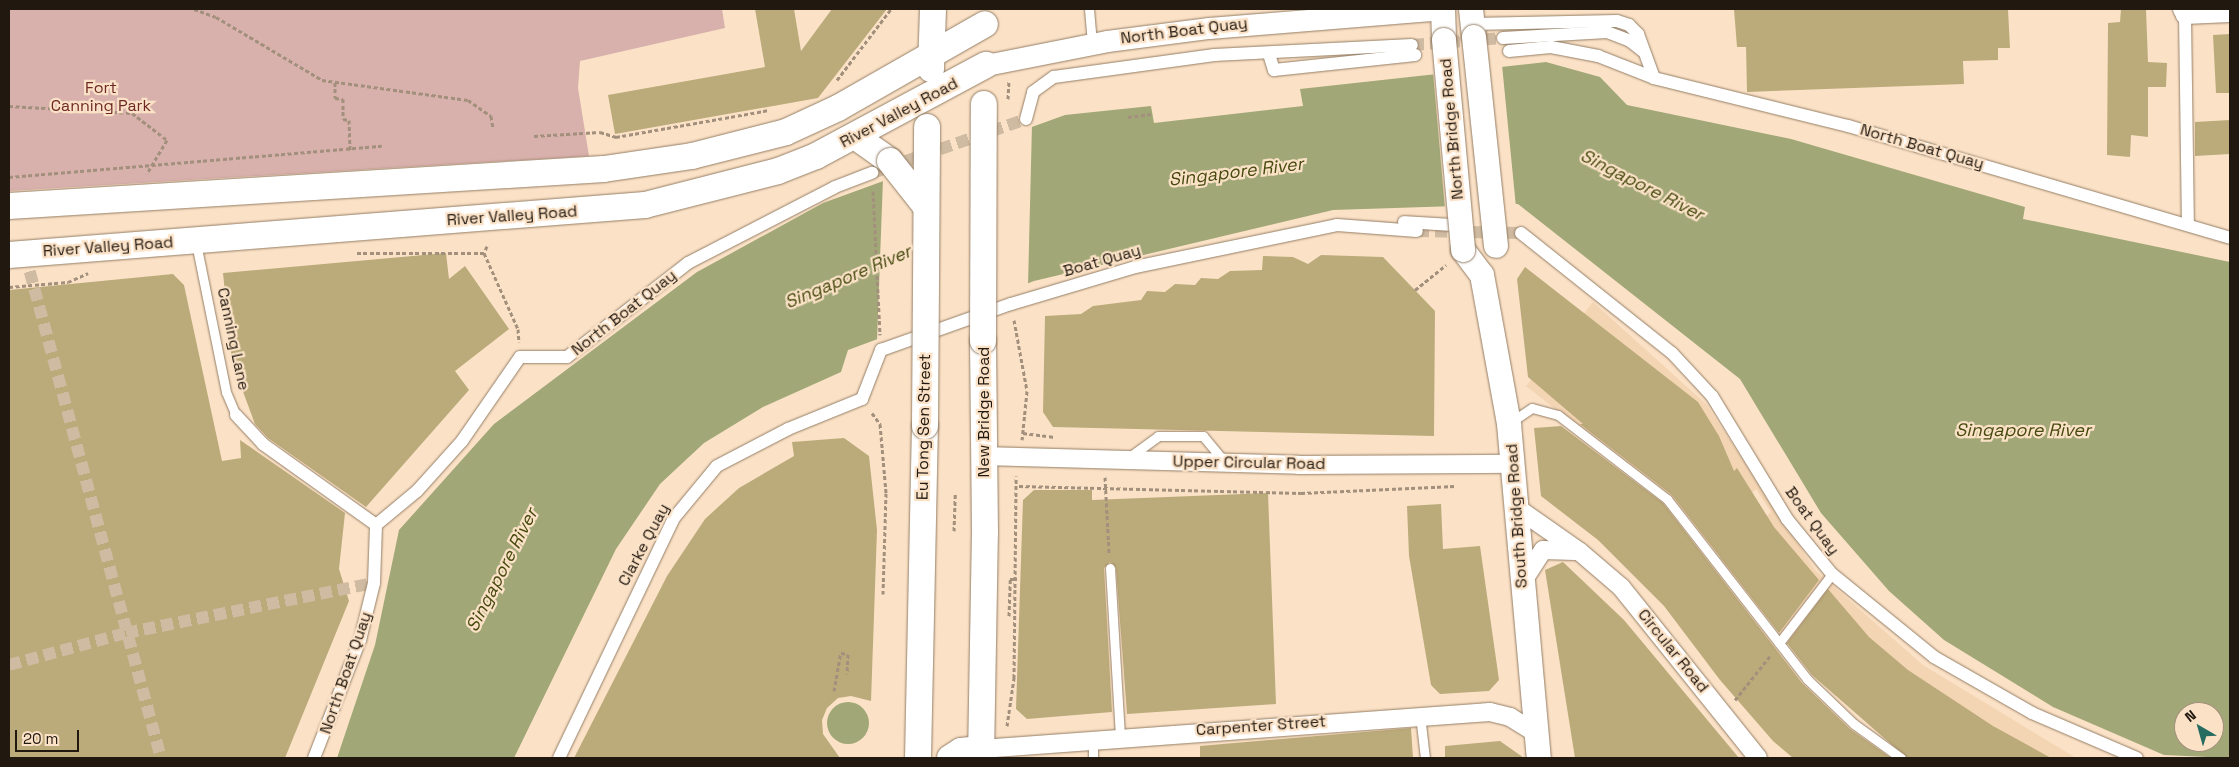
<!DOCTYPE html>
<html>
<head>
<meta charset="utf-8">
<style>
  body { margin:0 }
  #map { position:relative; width:2239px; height:767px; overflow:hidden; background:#fbe2c7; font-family:"Space Grotesk",sans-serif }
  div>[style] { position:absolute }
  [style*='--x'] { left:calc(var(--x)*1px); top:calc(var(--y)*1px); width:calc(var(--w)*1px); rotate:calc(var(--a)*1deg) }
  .built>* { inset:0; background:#f3d5b4 }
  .green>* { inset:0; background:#d8b0ac }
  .water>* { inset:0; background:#a1a776 }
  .round { border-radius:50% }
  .pier>* { inset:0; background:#fbe2c7 }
  .building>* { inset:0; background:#bbab7a }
  .pedestrian-tunnel>* { height:12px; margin-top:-6px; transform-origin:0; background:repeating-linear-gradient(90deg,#cfbaa2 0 12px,transparent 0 18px) }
  .path>* { height:3px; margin-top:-1.5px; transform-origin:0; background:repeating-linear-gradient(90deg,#a2907c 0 4px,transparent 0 6.5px) }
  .roads { filter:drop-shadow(0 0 1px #947e65) drop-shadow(0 0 1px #947e65) }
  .service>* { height:9px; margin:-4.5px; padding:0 4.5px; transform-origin:4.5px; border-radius:4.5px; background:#fff }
  .pedestrian>* { height:12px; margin:-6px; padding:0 6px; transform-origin:6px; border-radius:6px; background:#fff }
  .minor>* { height:18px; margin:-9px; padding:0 9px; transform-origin:9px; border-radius:9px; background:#fff }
  .tertiary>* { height:21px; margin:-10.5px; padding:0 10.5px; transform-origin:10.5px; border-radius:10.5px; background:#fff }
  .secondary>* { height:24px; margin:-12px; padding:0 12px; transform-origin:12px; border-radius:12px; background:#fff }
  .primary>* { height:26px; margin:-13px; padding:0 13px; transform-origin:13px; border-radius:13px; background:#fff }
  .bridges { filter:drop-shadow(0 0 1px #947e65) drop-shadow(0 0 1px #947e65) }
  .secondary-bridge>* { height:24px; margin:-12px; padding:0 12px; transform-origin:12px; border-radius:12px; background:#fff }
  .primary-bridge>* { height:26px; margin:-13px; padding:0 13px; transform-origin:13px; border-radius:13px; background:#fff }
  span { translate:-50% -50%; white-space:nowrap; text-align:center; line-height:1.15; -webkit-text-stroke:4.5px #fbe2c7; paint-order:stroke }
  .street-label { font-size:16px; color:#21180f }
  .park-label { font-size:16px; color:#6e2926 }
  .water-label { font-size:18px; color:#464a0f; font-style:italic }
  .frame { position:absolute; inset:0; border:10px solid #21180f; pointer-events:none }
  .north { position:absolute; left:2174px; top:702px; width:50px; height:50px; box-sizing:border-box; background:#fbe2c7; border:1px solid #a4917d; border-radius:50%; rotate:322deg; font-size:14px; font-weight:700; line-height:20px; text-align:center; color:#21180f }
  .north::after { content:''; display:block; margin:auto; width:18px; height:22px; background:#266c61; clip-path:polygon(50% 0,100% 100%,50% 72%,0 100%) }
  .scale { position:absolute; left:15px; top:730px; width:64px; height:22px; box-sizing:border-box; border:2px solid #21180f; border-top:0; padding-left:6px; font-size:15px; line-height:18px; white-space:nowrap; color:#21180f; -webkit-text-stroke:4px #fbe2c7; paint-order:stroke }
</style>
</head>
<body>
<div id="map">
  <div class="built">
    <i style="clip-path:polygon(1593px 302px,1706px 404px,1815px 570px,1923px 665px,2076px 758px,1923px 758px,1887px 737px,1808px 666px,1719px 558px,1771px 512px,1756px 489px,1708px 542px,1680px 507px,1526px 386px)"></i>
  </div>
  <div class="green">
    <i style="clip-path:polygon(9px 9px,722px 9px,725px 28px,580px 61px,578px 88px,589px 156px,9px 191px)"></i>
  </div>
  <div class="water">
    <i style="clip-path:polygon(evenodd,1546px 62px,1600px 77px,1627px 105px,1791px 139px,2025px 207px,2023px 219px,2230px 262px,2230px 758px,2164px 755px,2053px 707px,1944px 640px,1889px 591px,1821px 513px,1740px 379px,1518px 204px,1333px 210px,1034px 281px,848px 350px,841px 372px,763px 407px,704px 443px,660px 484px,616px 549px,514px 758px,337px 758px,375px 645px,399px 530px,494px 424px,697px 272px,823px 203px,1065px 115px,1151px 106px,1154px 123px,1303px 106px,1300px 89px,1546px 62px,2184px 712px,2214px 712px,2214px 742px,2184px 742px,2184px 712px)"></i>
    <i class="round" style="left:827px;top:702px;width:42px;height:42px"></i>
  </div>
  <div class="pier">
    <i style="clip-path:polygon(1502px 65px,1516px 207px,1445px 209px,1433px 72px)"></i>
    <i style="clip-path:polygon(1032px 124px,1028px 286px,877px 341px,883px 179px)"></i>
  </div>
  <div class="building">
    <i style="clip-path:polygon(755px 9px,794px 9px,801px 51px,832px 9px,887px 9px,818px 98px,615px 134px,608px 95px,765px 67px)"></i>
    <i style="clip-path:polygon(1734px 9px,2008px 9px,2010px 48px,1998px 48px,1998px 60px,1963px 61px,1964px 84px,1747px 92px,1746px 47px,1737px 47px)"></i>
    <i style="clip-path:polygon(2121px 9px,2146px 9px,2148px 62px,2167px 63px,2166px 87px,2148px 87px,2148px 137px,2131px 135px,2130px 157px,2107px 155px,2108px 23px,2120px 22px)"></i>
    <i style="clip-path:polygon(2230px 34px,2230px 93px,2216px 93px,2213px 35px)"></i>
    <i style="clip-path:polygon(2230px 120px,2230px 154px,2195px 156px,2195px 122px)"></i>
    <i style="clip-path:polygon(446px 253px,449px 279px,465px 266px,509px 329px,455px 371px,469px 390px,366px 507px,268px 438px,255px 424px,232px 362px,223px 273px)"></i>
    <i style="clip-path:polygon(1321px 255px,1383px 257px,1435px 311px,1434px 436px,1053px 427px,1043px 412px,1045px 316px,1081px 314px,1093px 306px,1141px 300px,1147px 291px,1165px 292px,1175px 284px,1195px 285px,1201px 278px,1218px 279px,1230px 271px,1262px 270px,1263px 256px,1293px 257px,1308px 264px)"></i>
    <i style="clip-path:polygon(1525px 267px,1698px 402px,1719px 436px,1734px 471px,1737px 468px,1774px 527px,1819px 580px,1779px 633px,1672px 495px,1580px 424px,1583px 424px,1528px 377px,1517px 279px)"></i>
    <i style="clip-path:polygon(173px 274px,184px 285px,222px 461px,241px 458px,240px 440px,345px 513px,339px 569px,349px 601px,285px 758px,9px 758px,9px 290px)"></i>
    <i style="clip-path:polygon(1561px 426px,1663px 503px,1802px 683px,1850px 729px,1891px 758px,1793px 758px,1773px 741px,1720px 680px,1664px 606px,1598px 540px,1541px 496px,1534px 428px)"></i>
    <i style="clip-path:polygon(844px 438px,869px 456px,877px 530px,871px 701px,851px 696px,838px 698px,827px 708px,822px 720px,823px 734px,840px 758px,574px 758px,667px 576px,705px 519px,739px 488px,794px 456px,792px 442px)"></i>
    <i style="clip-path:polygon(1034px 490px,1092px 490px,1092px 500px,1268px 493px,1276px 704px,1127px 714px,1116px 568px,1110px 562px,1104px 568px,1112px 712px,1027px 719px,1016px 709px,1023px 500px)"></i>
    <i style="clip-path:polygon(1441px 504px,1443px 549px,1480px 546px,1499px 680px,1489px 691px,1440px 694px,1431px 685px,1409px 556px,1407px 506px)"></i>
    <i style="clip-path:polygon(1563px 562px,1624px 620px,1739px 758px,1575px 758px,1545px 570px)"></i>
    <i style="clip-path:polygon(1828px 589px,1869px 637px,1908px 670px,1993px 726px,2051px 758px,1907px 758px,1812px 675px,1787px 643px)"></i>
    <i style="clip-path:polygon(1411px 728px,1413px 758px,1200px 758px,1200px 746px)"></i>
    <i style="clip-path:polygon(1500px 741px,1524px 758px,1445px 758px,1445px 746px)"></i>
  </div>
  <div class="pedestrian-tunnel">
    <i style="--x:1412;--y:45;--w:91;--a:-4.4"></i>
    <i style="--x:872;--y:173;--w:163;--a:-19.3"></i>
    <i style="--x:1417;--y:231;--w:104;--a:1.1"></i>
    <i style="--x:25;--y:254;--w:522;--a:74.9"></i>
    <i style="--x:9;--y:665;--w:121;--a:-15.3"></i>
    <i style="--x:126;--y:633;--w:253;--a:-11.4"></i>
  </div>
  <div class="path">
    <i style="--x:194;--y:9;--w:23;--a:20"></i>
    <i style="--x:216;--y:17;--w:123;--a:30.7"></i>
    <i style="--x:322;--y:80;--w:147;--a:7.8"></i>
    <i style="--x:468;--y:100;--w:28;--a:35"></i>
    <i style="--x:491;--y:116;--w:12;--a:81"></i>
    <i style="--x:837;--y:80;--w:89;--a:-52.7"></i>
    <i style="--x:335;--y:82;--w:16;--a:90"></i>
    <i style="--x:335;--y:98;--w:8;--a:7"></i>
    <i style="--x:343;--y:99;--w:20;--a:90"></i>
    <i style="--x:343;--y:119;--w:6;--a:9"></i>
    <i style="--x:349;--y:120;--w:30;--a:88"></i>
    <i style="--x:1008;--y:99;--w:19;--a:-87"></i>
    <i style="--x:9;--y:106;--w:123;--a:3.3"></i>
    <i style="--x:132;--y:113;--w:44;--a:37.6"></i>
    <i style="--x:167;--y:140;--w:39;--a:121"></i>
    <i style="--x:1128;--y:117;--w:24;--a:-7"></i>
    <i style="--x:534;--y:136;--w:66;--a:-3.5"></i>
    <i style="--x:600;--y:132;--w:17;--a:17"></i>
    <i style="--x:616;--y:137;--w:155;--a:-10"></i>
    <i style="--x:9;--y:177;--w:374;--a:-4.8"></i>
    <i style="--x:873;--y:191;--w:144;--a:87.2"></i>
    <i style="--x:487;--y:246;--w:8;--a:113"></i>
    <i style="--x:484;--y:253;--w:83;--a:65.9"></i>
    <i style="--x:518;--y:329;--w:13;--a:86"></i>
    <i style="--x:357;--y:253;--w:127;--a:0"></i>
    <i style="--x:9;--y:287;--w:59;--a:-4.8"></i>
    <i style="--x:68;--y:282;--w:22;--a:-24"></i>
    <i style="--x:1415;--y:290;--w:40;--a:-39"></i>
    <i style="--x:1014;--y:320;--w:72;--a:79.6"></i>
    <i style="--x:1027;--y:391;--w:49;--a:95.8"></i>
    <i style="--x:872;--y:413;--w:14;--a:54"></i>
    <i style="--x:880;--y:424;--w:69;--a:85"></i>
    <i style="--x:886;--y:493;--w:101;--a:91.7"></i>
    <i style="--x:1023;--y:433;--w:32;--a:7"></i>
    <i style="--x:1105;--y:477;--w:77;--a:87"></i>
    <i style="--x:1019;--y:486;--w:282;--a:1.4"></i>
    <i style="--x:1301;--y:493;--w:154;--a:-2.6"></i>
    <i style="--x:954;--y:531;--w:37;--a:-88"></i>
    <i style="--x:1009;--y:616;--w:37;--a:-88"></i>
    <i style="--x:1010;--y:579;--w:7;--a:0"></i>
    <i style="--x:834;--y:691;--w:39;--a:-80"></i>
    <i style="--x:841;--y:653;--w:7;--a:8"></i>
    <i style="--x:848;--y:654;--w:20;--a:93"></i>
    <i style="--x:1735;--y:700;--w:56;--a:-51.5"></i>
    <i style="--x:1007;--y:726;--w:49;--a:-81.7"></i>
    <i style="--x:1014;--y:678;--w:202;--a:-89.4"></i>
  </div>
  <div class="roads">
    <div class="service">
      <i style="--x:1089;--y:9;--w:35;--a:85"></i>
      <i style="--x:196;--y:243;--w:152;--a:78.6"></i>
      <i style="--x:226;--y:392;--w:25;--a:67"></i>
      <i style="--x:1511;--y:422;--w:25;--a:-34"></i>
      <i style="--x:1532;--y:408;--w:27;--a:15"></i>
      <i style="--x:1558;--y:415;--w:138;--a:37.6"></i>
      <i style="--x:1667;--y:499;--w:228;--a:52.1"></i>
      <i style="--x:1807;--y:679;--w:65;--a:43.8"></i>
      <i style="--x:1854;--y:724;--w:58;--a:35.9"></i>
      <i style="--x:1128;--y:458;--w:37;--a:-36"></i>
      <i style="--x:1158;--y:436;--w:45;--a:0"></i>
      <i style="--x:1203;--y:436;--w:34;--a:50"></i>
      <i style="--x:1110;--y:568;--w:169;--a:86.6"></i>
      <i style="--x:1779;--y:643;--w:87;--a:-52.5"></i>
      <i style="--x:1420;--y:715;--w:43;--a:83.4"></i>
      <i style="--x:1093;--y:739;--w:19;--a:90"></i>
    </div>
    <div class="pedestrian">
      <i style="--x:2185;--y:15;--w:210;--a:89.2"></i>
      <i style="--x:1472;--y:24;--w:145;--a:-1.2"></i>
      <i style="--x:1617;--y:21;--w:13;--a:18"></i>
      <i style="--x:1629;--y:25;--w:13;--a:45"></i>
      <i style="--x:1638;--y:34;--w:47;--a:70"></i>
      <i style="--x:1503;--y:38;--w:104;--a:-3.3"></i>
      <i style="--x:1607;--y:32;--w:25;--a:21"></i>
      <i style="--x:1630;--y:41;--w:16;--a:38"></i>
      <i style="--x:1509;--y:51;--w:42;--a:-5.4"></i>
      <i style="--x:1551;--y:47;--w:48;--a:10.8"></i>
      <i style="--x:1598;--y:56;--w:60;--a:21.4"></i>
      <i style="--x:1654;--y:78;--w:200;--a:13.9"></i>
      <i style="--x:1848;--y:126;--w:398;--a:16.3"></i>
      <i style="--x:1269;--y:54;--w:17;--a:73"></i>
      <i style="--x:1274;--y:70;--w:142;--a:-6.1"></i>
      <i style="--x:1026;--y:119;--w:28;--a:-75"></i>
      <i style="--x:1033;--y:92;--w:26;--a:-36"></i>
      <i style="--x:1054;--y:77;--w:162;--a:-7.8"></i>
      <i style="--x:1214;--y:55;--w:198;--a:-2.9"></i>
      <i style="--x:1404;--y:222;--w:46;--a:3.7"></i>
      <i style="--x:1521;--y:233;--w:193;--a:38.5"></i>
      <i style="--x:1672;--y:353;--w:59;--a:47.1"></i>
      <i style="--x:1712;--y:396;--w:144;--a:58.6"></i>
      <i style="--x:1787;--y:519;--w:71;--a:50.7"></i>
      <i style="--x:1832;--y:574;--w:132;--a:39.1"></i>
      <i style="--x:1934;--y:657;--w:113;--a:29.7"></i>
      <i style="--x:2032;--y:713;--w:114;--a:23.2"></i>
      <i style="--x:236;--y:415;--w:40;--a:47"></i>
      <i style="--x:263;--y:444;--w:139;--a:35.6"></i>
      <i style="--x:314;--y:758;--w:127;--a:-68.7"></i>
      <i style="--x:360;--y:640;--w:59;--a:-76.2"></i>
      <i style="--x:374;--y:583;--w:58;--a:-88"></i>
      <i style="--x:376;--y:525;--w:53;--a:-39.7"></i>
      <i style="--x:417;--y:491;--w:67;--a:-48"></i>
      <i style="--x:462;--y:441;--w:102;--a:-55.4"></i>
      <i style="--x:520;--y:357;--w:47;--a:0"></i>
      <i style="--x:567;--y:357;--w:153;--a:-37.8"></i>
      <i style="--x:688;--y:263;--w:165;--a:-27.3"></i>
      <i style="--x:835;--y:187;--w:40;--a:-21"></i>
      <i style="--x:559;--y:758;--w:266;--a:-64.4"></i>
      <i style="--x:674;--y:518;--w:67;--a:-50.4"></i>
      <i style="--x:717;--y:466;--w:80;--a:-27.5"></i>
      <i style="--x:788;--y:429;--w:80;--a:-22.1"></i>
      <i style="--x:862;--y:399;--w:53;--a:-68.8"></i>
      <i style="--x:881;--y:350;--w:138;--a:-19.5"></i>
      <i style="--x:1011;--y:304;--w:129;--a:-16.6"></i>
      <i style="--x:1135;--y:267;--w:206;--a:-11.7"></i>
      <i style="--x:1337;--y:225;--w:80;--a:4.3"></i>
    </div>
    <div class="minor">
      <i style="--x:2182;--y:9;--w:7;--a:63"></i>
      <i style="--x:2185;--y:15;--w:45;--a:-2.5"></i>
      <i style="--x:983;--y:456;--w:316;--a:1.6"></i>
      <i style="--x:1299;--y:465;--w:215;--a:-0.3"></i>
      <i style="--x:1517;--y:508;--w:77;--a:34.9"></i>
      <i style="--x:1580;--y:552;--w:54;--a:40.5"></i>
      <i style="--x:1621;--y:587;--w:219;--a:51.3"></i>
      <i style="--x:1523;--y:581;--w:37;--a:-57"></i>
      <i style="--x:1543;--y:550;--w:32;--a:2"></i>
      <i style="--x:981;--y:749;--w:510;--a:-4.16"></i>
      <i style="--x:1490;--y:712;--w:21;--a:14"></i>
      <i style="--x:1510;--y:717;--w:31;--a:32"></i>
    </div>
    <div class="tertiary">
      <i style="--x:986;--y:65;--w:123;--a:-11.2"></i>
      <i style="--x:1107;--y:41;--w:103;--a:-7.3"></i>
      <i style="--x:1209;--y:28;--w:235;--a:-4.6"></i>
    </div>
    <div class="secondary">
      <i style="--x:1443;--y:9;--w:31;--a:88"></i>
      <i style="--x:1471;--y:9;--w:28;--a:84"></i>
      <i style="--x:1463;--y:250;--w:31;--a:53"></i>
      <i style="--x:1482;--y:275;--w:151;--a:79.7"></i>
      <i style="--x:1509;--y:424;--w:335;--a:84.9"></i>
    </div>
    <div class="primary">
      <i style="--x:931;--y:69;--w:60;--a:-88.1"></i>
      <i style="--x:856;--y:137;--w:42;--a:35.2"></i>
      <i style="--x:9;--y:206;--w:596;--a:-3.56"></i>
      <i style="--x:604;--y:169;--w:89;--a:-8.4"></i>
      <i style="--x:692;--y:156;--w:97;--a:-14.3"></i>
      <i style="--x:786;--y:132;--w:57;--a:-24.8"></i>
      <i style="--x:838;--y:108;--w:169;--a:-29.7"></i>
      <i style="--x:9;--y:255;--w:638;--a:-4.5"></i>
      <i style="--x:645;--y:205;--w:137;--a:-14.3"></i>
      <i style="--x:778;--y:171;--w:41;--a:-21.5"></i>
      <i style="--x:816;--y:156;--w:193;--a:-28.2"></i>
      <i style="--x:918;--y:758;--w:332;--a:-88.8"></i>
      <i style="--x:950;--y:758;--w:13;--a:-32"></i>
      <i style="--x:961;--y:751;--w:20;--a:-6"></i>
      <i style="--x:981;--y:758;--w:225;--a:-89"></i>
      <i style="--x:985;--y:533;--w:192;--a:-90.6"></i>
    </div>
  </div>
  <div class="bridges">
    <div class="secondary-bridge">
      <i style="--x:1474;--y:37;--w:210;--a:84"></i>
      <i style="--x:1444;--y:40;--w:211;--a:84.8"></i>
    </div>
    <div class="primary-bridge">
      <i style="--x:890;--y:161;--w:55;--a:51.7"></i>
      <i style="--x:983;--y:341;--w:237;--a:-89.8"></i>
      <i style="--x:925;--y:426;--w:299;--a:-89.6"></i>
    </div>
  </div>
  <div class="street-label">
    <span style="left:1184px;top:31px;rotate:-7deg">North Boat Quay</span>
    <span style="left:899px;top:113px;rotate:-28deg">River Valley Road</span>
    <span style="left:1452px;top:129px;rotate:-95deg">North Bridge Road</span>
    <span style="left:1922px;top:147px;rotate:16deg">North Boat Quay</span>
    <span style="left:512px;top:216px;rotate:-4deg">River Valley Road</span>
    <span style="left:108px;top:247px;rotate:-4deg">River Valley Road</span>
    <span style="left:1102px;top:261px;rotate:-16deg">Boat Quay</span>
    <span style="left:624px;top:313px;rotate:-38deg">North Boat Quay</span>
    <span style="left:233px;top:339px;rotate:78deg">Canning Lane</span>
    <span style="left:984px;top:412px;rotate:-90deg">New Bridge Road</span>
    <span style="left:924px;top:427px;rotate:-89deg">Eu Tong Sen Street</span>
    <span style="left:1249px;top:463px;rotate:1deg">Upper Circular Road</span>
    <span style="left:1517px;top:516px;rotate:-94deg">South Bridge Road</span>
    <span style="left:1812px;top:521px;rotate:54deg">Boat Quay</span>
    <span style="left:644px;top:545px;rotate:-62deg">Clarke Quay</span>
    <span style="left:1673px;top:651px;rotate:51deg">Circular Road</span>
    <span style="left:346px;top:673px;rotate:-71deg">North Boat Quay</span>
    <span style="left:1261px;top:726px;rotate:-4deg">Carpenter Street</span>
  </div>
  <div class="park-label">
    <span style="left:101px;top:97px">Fort<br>Canning Park</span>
  </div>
  <div class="water-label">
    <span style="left:1236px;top:172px;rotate:-7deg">Singapore River</span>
    <span style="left:1642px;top:185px;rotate:27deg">Singapore River</span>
    <span style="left:848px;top:277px;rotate:-23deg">Singapore River</span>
    <span style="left:2023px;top:430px">Singapore River</span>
    <span style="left:502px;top:570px;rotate:-63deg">Singapore River</span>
  </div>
  <div class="frame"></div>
  <div class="north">N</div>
  <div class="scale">20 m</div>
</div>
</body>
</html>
